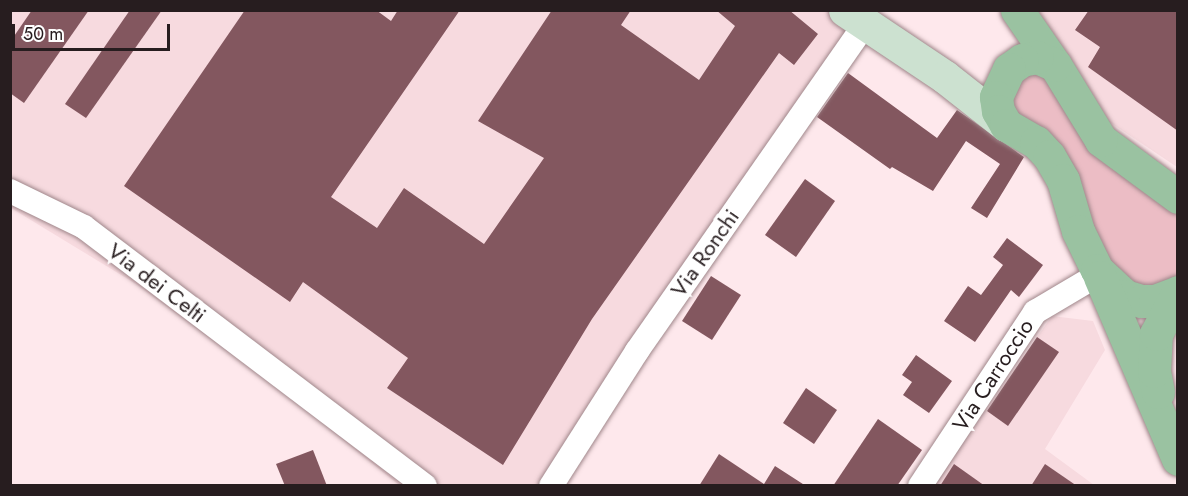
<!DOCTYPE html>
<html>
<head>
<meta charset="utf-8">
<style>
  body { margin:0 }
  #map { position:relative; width:1188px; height:496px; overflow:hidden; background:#fee8ec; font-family:Jost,sans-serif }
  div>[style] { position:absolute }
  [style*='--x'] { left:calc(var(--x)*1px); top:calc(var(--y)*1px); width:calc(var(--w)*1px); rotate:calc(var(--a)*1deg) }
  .built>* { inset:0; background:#f7dadf }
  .green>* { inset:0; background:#ecbdc5 }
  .building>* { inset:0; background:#83575f }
  .roads { filter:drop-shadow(0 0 2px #9f868a) drop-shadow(0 0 2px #9f868a) }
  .street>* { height:24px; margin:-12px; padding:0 12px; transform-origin:12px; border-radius:12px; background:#fff }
  .secondary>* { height:33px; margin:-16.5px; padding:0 16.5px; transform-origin:16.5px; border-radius:16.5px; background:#cce1d0 }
  .primary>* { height:33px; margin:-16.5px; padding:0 16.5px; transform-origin:16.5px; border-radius:16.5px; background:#9ac2a1 }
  span { translate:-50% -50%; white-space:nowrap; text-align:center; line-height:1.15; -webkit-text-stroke:6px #fff; paint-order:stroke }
  .street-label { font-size:22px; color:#271d1f }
  .frame { position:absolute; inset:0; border:12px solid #271d1f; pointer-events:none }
  .scale { position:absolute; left:12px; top:24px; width:158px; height:27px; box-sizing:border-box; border:3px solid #271d1f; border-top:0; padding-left:8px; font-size:18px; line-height:21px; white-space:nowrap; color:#271d1f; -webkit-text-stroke:4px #fff; paint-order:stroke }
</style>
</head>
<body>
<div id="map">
  <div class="built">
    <i style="clip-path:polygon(828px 10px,859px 33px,562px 485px,399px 485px,291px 398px,136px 284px,11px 208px,11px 11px)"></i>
    <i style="clip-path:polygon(1033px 11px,1177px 11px,1177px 167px,1096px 113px,1073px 62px,1044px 41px)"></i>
    <i style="clip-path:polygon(1052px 316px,1093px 321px,1105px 350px,1045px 449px,1094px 485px,932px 486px)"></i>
  </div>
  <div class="green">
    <i style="clip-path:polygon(1041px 71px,1177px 214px,1177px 278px,1168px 286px,1123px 286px,1018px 115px,1012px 101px,1022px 76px)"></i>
  </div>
  <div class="building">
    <i style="clip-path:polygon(32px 10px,89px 10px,24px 103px,10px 93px,10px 42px)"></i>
    <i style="clip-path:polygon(130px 10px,162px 10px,86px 118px,65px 104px)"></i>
    <i style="clip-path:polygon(245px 10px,376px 10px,391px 21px,398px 10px,460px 10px,331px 197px,377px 228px,404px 188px,484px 244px,544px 158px,478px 121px,552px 10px,631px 10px,621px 25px,699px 80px,735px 26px,716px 10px,789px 10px,818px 34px,794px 65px,779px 53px,592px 319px,503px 465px,387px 388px,408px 358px,303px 282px,290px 302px,124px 186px)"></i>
    <i style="clip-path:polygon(1089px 10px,1178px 10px,1178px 131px,1088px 67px,1100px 47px,1075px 30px)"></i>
    <i style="clip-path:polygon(848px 73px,937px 138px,957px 110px,1024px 157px,987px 218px,971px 208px,1000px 164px,966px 141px,933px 191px,892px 167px,890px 169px,817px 117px)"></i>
    <i style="clip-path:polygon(805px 179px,835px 201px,796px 257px,765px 235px)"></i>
    <i style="clip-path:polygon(1007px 238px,1043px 265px,1019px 297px,1011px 290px,975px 342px,944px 321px,968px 286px,981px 295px,1003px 265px,993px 257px)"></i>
    <i style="clip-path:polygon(711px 276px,741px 295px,712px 340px,682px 321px)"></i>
    <i style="clip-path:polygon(1037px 337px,1059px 352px,1008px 426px,987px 411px)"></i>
    <i style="clip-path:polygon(916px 355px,952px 381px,929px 413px,903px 395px,912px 382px,902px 375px)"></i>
    <i style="clip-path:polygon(806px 388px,837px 410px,814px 444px,783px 423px)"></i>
    <i style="clip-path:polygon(878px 419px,922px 450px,897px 486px,833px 486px)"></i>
    <i style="clip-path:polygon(313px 450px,327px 486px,285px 486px,276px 464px)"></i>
    <i style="clip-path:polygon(719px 454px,764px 484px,775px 466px,806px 486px,699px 486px)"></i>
    <i style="clip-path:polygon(954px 464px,985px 486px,940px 486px)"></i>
    <i style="clip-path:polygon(1045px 464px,1077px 486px,1031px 486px)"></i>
  </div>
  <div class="roads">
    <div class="street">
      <i style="--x:10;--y:191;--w:82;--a:25.9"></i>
      <i style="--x:84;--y:227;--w:428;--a:37.2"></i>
      <i style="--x:551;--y:486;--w:160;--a:-57.5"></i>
      <i style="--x:637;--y:351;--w:399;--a:-55.1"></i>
      <i style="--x:920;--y:486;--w:209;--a:-56.5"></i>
      <i style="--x:1035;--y:312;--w:57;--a:-30.6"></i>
    </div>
    <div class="secondary">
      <i style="--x:845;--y:10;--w:120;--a:33.8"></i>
      <i style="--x:945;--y:77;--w:78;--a:38.2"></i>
    </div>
    <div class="primary">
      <i style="--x:1017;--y:10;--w:67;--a:55.4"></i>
      <i style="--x:1178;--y:197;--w:96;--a:-143.5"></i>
      <i style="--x:1101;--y:140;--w:88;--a:-121.5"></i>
      <i style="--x:1055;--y:65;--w:20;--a:-156"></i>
      <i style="--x:1037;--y:57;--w:15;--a:169"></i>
      <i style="--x:1022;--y:60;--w:16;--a:145"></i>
      <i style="--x:1009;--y:69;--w:31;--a:115"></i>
      <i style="--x:996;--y:97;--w:14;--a:82"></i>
      <i style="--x:998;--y:111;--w:16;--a:60"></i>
      <i style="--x:1006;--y:125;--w:34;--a:30"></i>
      <i style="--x:1036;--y:142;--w:19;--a:47"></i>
      <i style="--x:1049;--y:156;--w:28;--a:60"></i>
      <i style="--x:1063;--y:180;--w:53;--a:73.6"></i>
      <i style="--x:1078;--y:231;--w:43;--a:64"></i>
      <i style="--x:1097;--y:270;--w:38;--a:43"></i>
      <i style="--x:1125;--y:296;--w:17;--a:17"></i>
      <i style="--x:1141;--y:301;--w:14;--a:0"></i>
      <i style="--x:1155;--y:301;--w:25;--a:-21"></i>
      <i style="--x:1100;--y:277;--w:198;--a:66.8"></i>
      <i style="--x:1158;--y:392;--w:21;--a:-101"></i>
      <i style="--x:1154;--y:371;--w:37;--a:-87"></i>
      <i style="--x:1156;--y:334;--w:47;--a:-62.4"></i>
    </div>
  </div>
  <div class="street-label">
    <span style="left:705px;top:253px;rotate:-55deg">Via Ronchi</span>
    <span style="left:157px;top:283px;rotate:37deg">Via dei Celti</span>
    <span style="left:993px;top:375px;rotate:-57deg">Via Carroccio</span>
  </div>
  <div class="frame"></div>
  <div class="scale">50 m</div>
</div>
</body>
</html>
